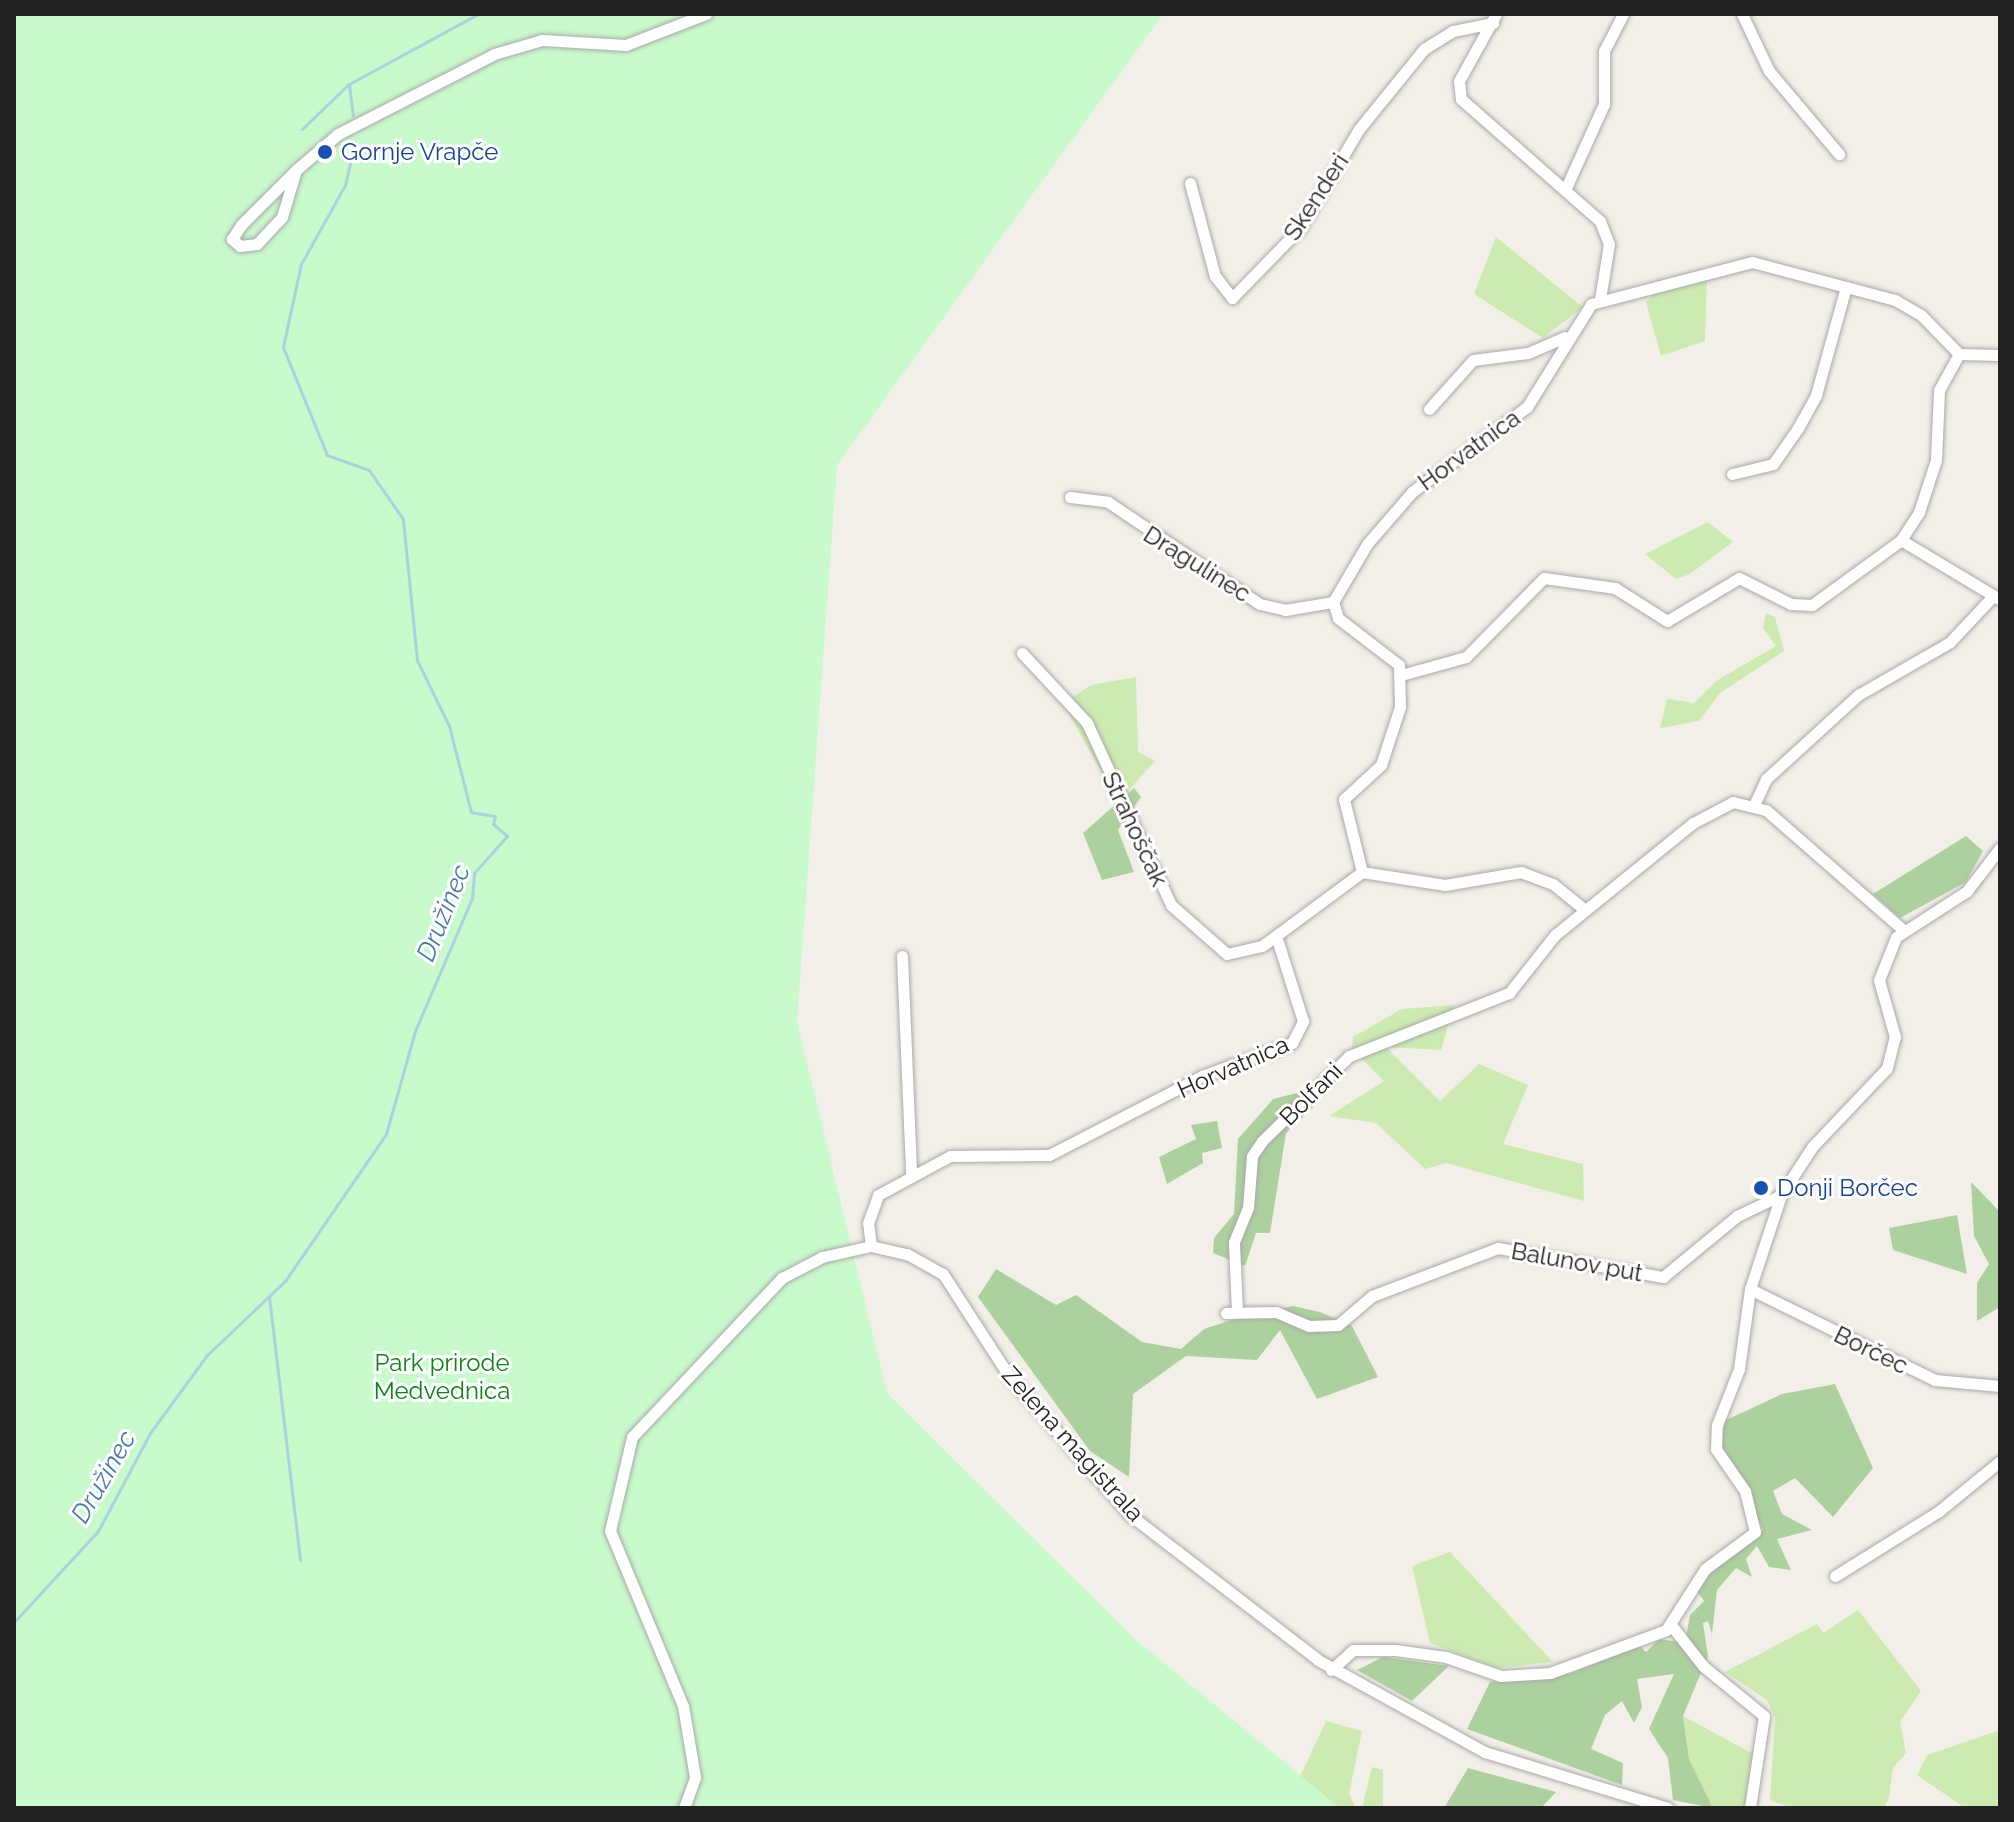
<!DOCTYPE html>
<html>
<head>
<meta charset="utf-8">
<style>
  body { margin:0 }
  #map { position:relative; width:2014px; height:1822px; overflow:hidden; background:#f2efe9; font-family:Raleway,sans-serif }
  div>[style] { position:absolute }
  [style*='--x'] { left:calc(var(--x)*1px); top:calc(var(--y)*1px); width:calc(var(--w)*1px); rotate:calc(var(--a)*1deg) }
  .grass>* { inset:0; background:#cdebb0 }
  .forest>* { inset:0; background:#add19e }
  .park>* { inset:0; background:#c8facc }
  .stream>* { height:3px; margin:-1.5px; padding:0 1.5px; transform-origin:1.5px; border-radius:1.5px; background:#aad3df }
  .roads { filter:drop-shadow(0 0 2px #a9a9a9) drop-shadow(0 0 2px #a9a9a9) }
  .minor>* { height:11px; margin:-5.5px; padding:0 5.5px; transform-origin:5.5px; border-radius:5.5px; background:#fff }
  .dots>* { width:22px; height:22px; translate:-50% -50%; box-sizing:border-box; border:4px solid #fff; border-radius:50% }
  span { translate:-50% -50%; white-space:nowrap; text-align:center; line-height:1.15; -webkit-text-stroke:6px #fff; paint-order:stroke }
  .transit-label { font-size:24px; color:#164399 }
  .left { translate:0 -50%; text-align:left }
  .street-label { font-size:24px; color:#222 }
  .park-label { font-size:24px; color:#0c8416 }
  .water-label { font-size:26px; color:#4a7aab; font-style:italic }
  .frame { position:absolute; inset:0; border:16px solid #222; pointer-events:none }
</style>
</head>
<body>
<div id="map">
  <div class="grass">
    <i style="clip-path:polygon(1496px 237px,1583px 307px,1543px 338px,1474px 294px)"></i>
    <i style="clip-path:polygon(1707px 276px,1705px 341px,1661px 356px,1646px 302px,1659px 289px)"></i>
    <i style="clip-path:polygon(1708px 522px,1733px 542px,1690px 574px,1676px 579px,1645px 554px)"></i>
    <i style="clip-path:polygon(1766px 613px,1775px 617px,1784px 651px,1720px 693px,1699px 721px,1660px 728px,1667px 699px,1694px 703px,1716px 681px,1776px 646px,1763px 628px)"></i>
    <i style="clip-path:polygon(1136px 677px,1138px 752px,1155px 761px,1118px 802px,1063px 703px,1091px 685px)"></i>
    <i style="clip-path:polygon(1454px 1005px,1441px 1050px,1386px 1047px,1440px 1101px,1479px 1064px,1528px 1085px,1503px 1144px,1583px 1164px,1584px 1201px,1446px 1163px,1425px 1169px,1376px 1123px,1329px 1116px,1384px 1081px,1352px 1049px,1353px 1037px,1402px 1009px)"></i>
    <i style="clip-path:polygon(1450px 1552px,1553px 1662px,1497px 1668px,1430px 1643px,1412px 1566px)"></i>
    <i style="clip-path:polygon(1858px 1610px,1921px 1691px,1900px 1722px,1906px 1753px,1893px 1768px,1889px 1798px,1884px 1808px,1792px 1808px,1770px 1800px,1775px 1718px,1767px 1700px,1725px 1672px,1817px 1624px,1823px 1633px)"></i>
    <i style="clip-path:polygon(1683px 1716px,1755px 1755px,1745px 1808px,1713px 1808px,1689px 1759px)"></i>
    <i style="clip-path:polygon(1326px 1721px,1362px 1731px,1349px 1794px,1356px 1808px,1315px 1808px,1291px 1796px)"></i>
    <i style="clip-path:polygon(2000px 1730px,2000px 1808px,1965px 1808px,1917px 1775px,1927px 1755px)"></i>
    <i style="clip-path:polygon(1372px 1767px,1383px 1770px,1383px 1808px,1362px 1808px)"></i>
  </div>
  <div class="forest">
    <i style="clip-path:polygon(1134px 788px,1141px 797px,1118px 830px,1134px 872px,1102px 880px,1083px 833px)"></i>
    <i style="clip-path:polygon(1966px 836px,1983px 851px,1966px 882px,1900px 918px,1873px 894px)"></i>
    <i style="clip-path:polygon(1301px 1092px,1314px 1106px,1286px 1133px,1270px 1233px,1256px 1233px,1245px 1266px,1213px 1253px,1214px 1238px,1234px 1214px,1238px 1139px,1273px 1099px)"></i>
    <i style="clip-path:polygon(1217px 1121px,1222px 1148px,1202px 1153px,1203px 1163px,1167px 1184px,1159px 1157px,1196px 1139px,1191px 1125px)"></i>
    <i style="clip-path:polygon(1971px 1182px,2000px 1212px,2000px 1307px,1977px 1321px,1977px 1283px,1989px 1264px,1974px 1236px)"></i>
    <i style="clip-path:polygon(1957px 1215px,1967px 1274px,1893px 1250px,1889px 1228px)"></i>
    <i style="clip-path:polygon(996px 1269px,1056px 1305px,1076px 1295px,1142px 1342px,1181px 1349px,1204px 1329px,1238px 1318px,1293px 1306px,1320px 1312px,1352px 1326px,1378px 1377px,1317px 1399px,1280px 1330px,1257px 1360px,1186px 1356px,1133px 1394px,1129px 1477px,1090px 1451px,978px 1297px)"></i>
    <i style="clip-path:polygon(1835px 1384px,1873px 1468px,1833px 1517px,1795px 1478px,1773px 1491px,1782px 1514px,1812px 1530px,1777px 1539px,1791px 1570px,1769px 1567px,1757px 1546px,1746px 1559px,1752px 1577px,1736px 1568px,1717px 1590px,1712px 1634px,1708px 1621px,1703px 1623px,1708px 1656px,1683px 1716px,1689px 1759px,1713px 1808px,1673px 1800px,1668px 1758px,1649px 1729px,1674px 1674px,1637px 1679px,1642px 1707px,1634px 1723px,1622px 1701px,1605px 1715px,1591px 1749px,1623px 1763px,1622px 1785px,1467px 1729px,1490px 1682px,1570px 1674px,1639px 1645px,1646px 1652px,1659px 1639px,1685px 1643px,1690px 1615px,1704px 1601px,1697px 1591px,1709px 1571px,1763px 1530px,1722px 1448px,1722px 1422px,1782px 1394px)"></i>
    <i style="clip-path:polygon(1383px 1657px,1449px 1666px,1412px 1701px,1357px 1670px)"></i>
    <i style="clip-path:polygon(1468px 1768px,1556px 1792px,1541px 1808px,1444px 1808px)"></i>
  </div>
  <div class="park">
    <i style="clip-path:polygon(14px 14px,1163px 14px,837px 465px,797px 1022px,887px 1393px,1136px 1640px,1340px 1808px,14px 1808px)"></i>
  </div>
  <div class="stream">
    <i style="--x:349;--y:84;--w:32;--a:83"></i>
    <i style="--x:302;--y:129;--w:65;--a:-43.8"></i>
    <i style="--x:349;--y:84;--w:147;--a:-28.5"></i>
    <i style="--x:269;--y:1296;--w:266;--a:83.3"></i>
    <i style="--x:14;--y:1622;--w:124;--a:-47.3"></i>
    <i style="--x:98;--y:1531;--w:111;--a:-62"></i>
    <i style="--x:150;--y:1433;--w:97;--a:-53.8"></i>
    <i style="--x:207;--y:1355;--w:108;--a:-43.5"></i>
    <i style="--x:285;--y:1281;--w:178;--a:-55.5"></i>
    <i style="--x:386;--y:1134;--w:107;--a:-74.3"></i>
    <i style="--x:415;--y:1031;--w:145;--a:-66.8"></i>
    <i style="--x:472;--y:898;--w:25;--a:-85"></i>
    <i style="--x:474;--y:873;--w:50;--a:-48.3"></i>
    <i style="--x:507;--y:836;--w:18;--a:-139"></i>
    <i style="--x:493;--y:824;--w:8;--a:-76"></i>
    <i style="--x:495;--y:816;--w:24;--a:-171"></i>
    <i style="--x:471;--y:812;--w:89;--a:-104.3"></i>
    <i style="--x:449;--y:726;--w:73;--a:-115.9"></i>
    <i style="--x:417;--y:660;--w:142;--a:-95.7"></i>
    <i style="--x:403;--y:519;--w:60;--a:-124.8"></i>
    <i style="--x:369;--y:470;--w:45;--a:-160.3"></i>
    <i style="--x:327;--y:455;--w:117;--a:-112.2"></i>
    <i style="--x:283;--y:347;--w:85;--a:-77.8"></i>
    <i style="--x:301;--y:264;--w:90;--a:-60.9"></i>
    <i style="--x:345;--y:185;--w:44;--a:-76.9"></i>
  </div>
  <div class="roads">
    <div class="minor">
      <i style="--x:1496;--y:14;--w:77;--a:118.9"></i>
      <i style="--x:1459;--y:81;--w:18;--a:84"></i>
      <i style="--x:1461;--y:99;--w:185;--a:41.3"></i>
      <i style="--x:1600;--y:221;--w:25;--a:69"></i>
      <i style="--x:1609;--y:244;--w:56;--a:99.3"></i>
      <i style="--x:1742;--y:14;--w:63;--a:64.7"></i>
      <i style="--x:1769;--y:71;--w:109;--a:49.9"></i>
      <i style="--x:296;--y:170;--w:49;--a:106.6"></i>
      <i style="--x:282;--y:217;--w:37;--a:133"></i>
      <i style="--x:257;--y:244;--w:17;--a:173"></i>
      <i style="--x:240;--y:246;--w:11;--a:-139"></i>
      <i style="--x:232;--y:239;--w:17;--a:-57"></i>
      <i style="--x:241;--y:225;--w:78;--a:-45"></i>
      <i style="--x:296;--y:170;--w:55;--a:-40.6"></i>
      <i style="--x:338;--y:134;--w:175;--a:-27.1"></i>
      <i style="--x:494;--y:54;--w:50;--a:-16.3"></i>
      <i style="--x:542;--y:40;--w:84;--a:3.4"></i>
      <i style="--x:626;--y:45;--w:86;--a:-21.2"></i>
      <i style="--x:1190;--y:183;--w:96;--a:75"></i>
      <i style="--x:1215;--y:276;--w:28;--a:52"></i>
      <i style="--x:1232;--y:298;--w:99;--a:-45.8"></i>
      <i style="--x:1301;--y:227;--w:114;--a:-59.4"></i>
      <i style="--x:1359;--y:129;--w:103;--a:-50.9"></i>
      <i style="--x:1424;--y:49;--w:34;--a:-32"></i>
      <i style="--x:1453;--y:31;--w:41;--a:-11.3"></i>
      <i style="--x:1565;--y:190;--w:94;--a:-65.6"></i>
      <i style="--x:1604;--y:104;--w:53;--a:-90"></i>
      <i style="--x:1604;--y:51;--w:42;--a:-62.8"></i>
      <i style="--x:1429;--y:409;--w:66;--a:-48.1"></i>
      <i style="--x:1473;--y:360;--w:55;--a:-7.3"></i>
      <i style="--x:1528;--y:353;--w:40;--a:-23.4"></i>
      <i style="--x:1732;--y:474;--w:42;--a:-13.7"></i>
      <i style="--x:1773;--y:464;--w:44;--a:-55.2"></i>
      <i style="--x:1798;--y:428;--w:38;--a:-61"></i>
      <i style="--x:1816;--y:395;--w:112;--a:-74.5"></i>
      <i style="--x:1070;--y:497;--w:38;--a:7"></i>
      <i style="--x:1108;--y:502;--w:183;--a:33.9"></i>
      <i style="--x:1260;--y:604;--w:26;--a:13"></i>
      <i style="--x:1285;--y:610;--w:49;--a:-9.5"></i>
      <i style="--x:1901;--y:540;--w:114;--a:31"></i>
      <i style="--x:1022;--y:653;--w:96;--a:47.1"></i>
      <i style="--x:1087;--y:723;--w:200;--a:65.2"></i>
      <i style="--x:1171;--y:905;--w:74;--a:41.2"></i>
      <i style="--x:1227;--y:954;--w:36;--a:-13"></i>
      <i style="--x:1262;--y:946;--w:124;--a:-36.5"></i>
      <i style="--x:1362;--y:872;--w:75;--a:-103.9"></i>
      <i style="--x:1344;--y:799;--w:50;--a:-42.6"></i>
      <i style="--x:1381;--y:765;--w:61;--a:-71.9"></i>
      <i style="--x:1400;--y:707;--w:42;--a:-91.4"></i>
      <i style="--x:1399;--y:665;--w:77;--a:-142.4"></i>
      <i style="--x:1338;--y:618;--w:17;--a:-107"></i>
      <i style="--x:1333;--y:602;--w:67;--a:-59.6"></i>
      <i style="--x:1367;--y:544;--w:69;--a:-49.1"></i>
      <i style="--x:1412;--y:492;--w:143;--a:-36.5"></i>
      <i style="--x:1527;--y:407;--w:121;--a:-58.1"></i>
      <i style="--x:1591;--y:304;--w:166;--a:-14.6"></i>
      <i style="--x:1752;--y:262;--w:148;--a:14.9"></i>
      <i style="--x:1895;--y:300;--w:30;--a:30"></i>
      <i style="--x:1921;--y:315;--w:54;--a:45.7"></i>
      <i style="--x:1959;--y:354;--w:41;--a:1.4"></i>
      <i style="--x:1401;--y:675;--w:67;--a:-15.5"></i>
      <i style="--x:1466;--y:657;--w:111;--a:-45.4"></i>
      <i style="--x:1544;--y:578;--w:72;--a:8"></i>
      <i style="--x:1615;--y:588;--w:62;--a:32.4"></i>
      <i style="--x:1667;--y:621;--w:84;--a:-30.8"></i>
      <i style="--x:1739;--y:578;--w:58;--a:26.6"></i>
      <i style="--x:1791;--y:604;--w:21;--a:3"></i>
      <i style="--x:1812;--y:605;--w:110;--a:-36.1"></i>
      <i style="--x:1901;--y:540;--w:33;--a:-57"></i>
      <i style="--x:1919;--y:512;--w:55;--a:-71.9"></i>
      <i style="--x:1936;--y:460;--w:70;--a:-87.5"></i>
      <i style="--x:1939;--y:390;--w:41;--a:-60.9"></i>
      <i style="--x:1754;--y:805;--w:29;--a:-65"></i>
      <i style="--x:1766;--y:779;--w:125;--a:-42.4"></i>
      <i style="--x:1858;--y:695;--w:106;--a:-29.9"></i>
      <i style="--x:1950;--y:642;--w:63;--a:-46.9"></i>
      <i style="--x:1362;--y:872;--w:84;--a:8.9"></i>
      <i style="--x:1445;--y:885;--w:77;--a:-9.7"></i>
      <i style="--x:1521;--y:872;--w:34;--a:21"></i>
      <i style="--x:1553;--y:884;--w:41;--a:39.1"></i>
      <i style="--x:902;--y:956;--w:219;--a:87.6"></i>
      <i style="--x:871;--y:1246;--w:23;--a:-97"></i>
      <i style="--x:868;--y:1223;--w:30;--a:-70"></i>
      <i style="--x:878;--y:1195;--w:82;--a:-28.4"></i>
      <i style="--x:950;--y:1156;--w:99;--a:-0.6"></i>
      <i style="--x:1049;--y:1155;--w:172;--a:-27.3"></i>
      <i style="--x:1202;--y:1076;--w:96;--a:-20.1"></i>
      <i style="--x:1292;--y:1043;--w:25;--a:-63"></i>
      <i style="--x:1303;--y:1021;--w:86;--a:-107.6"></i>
      <i style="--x:1750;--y:1289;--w:206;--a:26.2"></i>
      <i style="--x:1935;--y:1380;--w:65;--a:5.3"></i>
      <i style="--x:1237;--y:1312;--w:70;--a:-92.5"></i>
      <i style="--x:1234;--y:1242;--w:37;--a:-68"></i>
      <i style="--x:1248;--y:1208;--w:52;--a:-85.6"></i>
      <i style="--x:1252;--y:1156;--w:18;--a:-56"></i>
      <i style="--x:1262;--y:1141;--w:122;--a:-44.3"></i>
      <i style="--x:1349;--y:1056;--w:172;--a:-21.5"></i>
      <i style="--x:1509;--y:993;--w:74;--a:-51.6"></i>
      <i style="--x:1555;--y:935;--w:178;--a:-39.1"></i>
      <i style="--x:1693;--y:823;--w:45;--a:-27.7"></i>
      <i style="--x:1733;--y:802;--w:34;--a:14"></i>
      <i style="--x:1766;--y:810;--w:181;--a:41.2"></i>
      <i style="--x:1226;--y:1313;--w:50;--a:-1.1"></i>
      <i style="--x:1276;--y:1312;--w:36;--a:23"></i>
      <i style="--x:1309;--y:1326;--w:29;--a:-2"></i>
      <i style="--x:1338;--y:1325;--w:45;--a:-40.5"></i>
      <i style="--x:1372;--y:1296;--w:135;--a:-20.9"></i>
      <i style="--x:1498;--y:1248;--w:168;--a:10"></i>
      <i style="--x:1663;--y:1277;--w:96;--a:-39.5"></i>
      <i style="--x:1737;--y:1216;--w:49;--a:-25.5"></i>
      <i style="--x:1835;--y:1576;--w:123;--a:-32"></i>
      <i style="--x:1939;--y:1511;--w:79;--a:-39.3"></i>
      <i style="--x:1671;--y:1625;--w:52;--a:52"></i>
      <i style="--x:1703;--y:1666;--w:79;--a:39.3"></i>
      <i style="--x:1764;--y:1716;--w:93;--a:98.7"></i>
      <i style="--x:1331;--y:1670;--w:30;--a:-42"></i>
      <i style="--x:1353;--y:1650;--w:42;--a:0"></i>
      <i style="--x:1395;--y:1650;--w:51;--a:7.8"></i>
      <i style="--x:1446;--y:1657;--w:58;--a:19.1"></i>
      <i style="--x:1501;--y:1676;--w:49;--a:-3.5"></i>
      <i style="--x:1550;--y:1673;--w:124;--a:-20.3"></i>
      <i style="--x:1666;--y:1630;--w:72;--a:-57.4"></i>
      <i style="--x:1705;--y:1569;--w:62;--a:-36.5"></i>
      <i style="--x:1755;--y:1532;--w:42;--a:-103.7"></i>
      <i style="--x:1745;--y:1491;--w:51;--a:-124.6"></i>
      <i style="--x:1716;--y:1449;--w:24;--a:-88"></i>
      <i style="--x:1717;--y:1425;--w:60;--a:-68.6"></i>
      <i style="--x:1739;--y:1369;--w:81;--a:-82.2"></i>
      <i style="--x:1750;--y:1289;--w:99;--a:-71.7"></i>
      <i style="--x:1781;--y:1195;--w:57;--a:-57.1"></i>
      <i style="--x:1812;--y:1147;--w:109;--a:-46.5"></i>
      <i style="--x:1887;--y:1068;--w:32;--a:-76"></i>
      <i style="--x:1895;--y:1037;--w:59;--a:-105.7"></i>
      <i style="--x:1879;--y:980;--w:46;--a:-68.4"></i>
      <i style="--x:1896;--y:937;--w:85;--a:-32.9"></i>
      <i style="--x:1967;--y:891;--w:54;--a:-52.5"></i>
      <i style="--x:684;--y:1808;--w:33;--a:-70"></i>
      <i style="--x:695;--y:1777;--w:72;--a:-99.6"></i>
      <i style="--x:683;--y:1706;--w:190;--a:-112.6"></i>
      <i style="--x:610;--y:1531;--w:97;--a:-76.8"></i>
      <i style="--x:632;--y:1437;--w:219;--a:-46.7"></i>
      <i style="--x:782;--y:1278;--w:45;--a:-27.7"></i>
      <i style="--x:822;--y:1257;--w:50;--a:-12.7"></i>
      <i style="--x:871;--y:1246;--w:37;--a:13"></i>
      <i style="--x:907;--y:1254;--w:41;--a:29.1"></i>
      <i style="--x:943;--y:1274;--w:125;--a:57.1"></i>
      <i style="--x:1011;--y:1379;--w:181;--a:48.8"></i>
      <i style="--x:1130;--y:1515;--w:237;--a:37.6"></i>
      <i style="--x:1318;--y:1660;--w:191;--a:28.9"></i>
      <i style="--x:1485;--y:1752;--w:191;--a:17"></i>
    </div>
  </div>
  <div class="dots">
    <i style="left:325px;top:152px;background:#1a4fb4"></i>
    <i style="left:1761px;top:1188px;background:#1a4fb4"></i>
  </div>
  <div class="transit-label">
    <span class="left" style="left:341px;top:152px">Gornje Vrapče</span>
    <span class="left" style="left:1777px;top:1188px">Donji Borčec</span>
  </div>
  <div class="street-label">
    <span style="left:1316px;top:197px;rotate:-57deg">Skenderi</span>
    <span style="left:1469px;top:450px;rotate:-36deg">Horvatnica</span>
    <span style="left:1197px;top:564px;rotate:32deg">Dragulinec</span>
    <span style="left:1135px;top:829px;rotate:65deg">Strahoščak</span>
    <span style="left:1233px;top:1067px;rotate:-24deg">Horvatnica</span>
    <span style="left:1311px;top:1094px;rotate:-45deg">Bolfani</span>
    <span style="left:1577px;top:1262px;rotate:10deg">Balunov put</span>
    <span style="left:1871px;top:1350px;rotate:26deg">Borčec</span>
    <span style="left:1073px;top:1444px;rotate:48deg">Zelena magistrala</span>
  </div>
  <div class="park-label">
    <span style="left:442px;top:1377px">Park prirode<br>Medvednica</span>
  </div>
  <div class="water-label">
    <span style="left:444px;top:913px;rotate:-68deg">Družinec</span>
    <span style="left:104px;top:1477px;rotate:-60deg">Družinec</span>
  </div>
  <div class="frame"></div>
</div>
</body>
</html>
